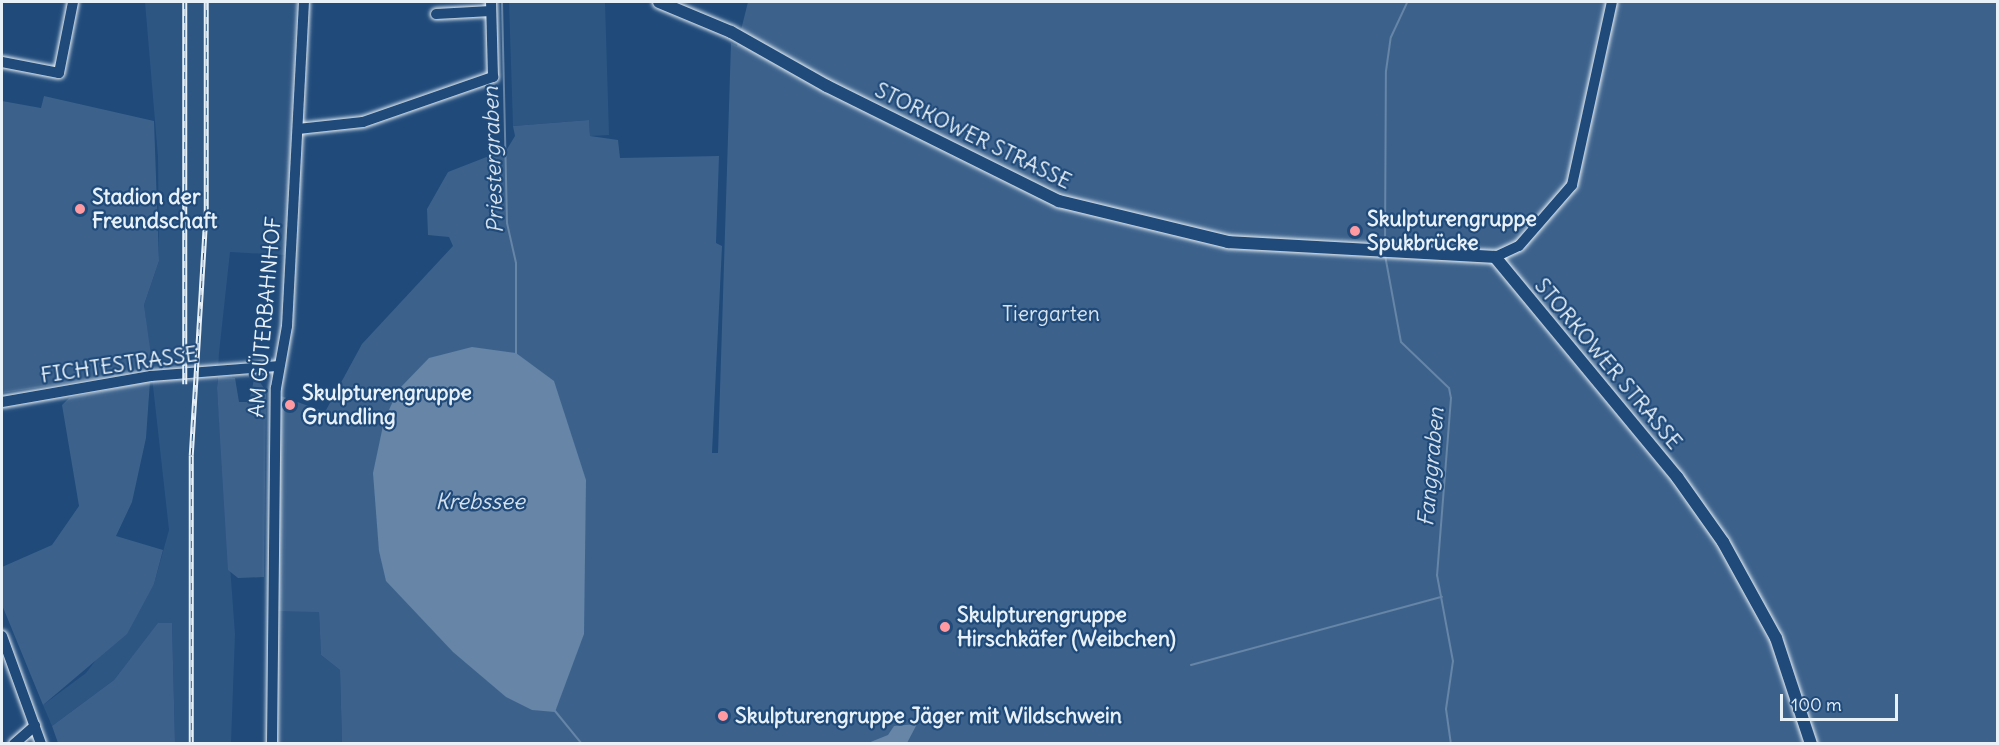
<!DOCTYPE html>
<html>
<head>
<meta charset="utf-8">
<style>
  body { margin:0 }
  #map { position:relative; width:1999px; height:745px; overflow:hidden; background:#1f4a7a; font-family:Delius,sans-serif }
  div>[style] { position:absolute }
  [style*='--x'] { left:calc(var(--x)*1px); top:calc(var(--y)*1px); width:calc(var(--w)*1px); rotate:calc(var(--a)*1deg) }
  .built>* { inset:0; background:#2e5683 }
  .green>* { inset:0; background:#3c628c }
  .water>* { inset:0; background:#6685a7 }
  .stream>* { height:2px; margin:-1px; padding:0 1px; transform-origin:1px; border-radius:1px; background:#6685a7 }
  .roads { filter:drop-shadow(0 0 2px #e8f1f8) drop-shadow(0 0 2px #e8f1f8) }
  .minor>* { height:10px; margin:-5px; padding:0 5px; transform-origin:5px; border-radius:5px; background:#1f4a7a }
  .major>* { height:12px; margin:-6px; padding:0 6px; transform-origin:6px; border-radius:6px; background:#1f4a7a }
  .rail>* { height:4.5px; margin-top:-2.25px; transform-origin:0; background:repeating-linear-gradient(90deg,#1f4a7a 0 7px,#e8f1f8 0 14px); box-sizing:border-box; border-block:2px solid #e8f1f8 }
  .dots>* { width:16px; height:16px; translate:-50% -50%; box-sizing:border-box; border:3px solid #1f4a7a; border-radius:50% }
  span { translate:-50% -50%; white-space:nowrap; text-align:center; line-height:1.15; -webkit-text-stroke:4.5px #1f4a7a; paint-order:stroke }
  .street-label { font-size:21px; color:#e8f1f8 }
  .poi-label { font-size:21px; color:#e8f1f8; font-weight:700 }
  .left { translate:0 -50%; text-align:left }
  .park-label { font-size:21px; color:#d7e3ed }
  .water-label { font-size:22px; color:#d4e1ec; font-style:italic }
  .frame { position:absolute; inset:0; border:3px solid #e8f1f8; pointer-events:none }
  .scale { position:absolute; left:1780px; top:694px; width:118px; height:27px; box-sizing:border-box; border:3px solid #e8f1f8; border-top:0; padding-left:8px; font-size:18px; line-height:21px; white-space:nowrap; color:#e8f1f8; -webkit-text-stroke:4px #1f4a7a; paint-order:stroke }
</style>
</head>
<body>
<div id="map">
  <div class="built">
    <i style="clip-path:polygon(145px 2px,297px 2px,285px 255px,230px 252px,219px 353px,217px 388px,235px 634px,231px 743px,175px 743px,172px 623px,158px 624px,114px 680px,52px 726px,43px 705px,86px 673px,154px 584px,169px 530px,144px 305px,159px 261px,158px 157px)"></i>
    <i style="clip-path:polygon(509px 2px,605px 2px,609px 135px,590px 136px,589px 120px,513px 126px)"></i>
    <i style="clip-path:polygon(278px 611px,319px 611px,321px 655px,340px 670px,342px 743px,275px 744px)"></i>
  </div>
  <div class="green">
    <i style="clip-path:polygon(748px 2px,1997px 2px,1997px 743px,342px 743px,340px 670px,321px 655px,319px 612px,278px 611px,281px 396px,325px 412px,362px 344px,453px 246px,449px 237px,428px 235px,427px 209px,448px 172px,507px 149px,515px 136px,513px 126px,589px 120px,590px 136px,618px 140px,620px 158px,719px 156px,716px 243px,722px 246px,712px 453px,718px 453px,731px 43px,737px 46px)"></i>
    <i style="clip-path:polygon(44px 96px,154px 121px,159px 261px,144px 305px,153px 370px,2px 393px,2px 101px,41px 108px)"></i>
    <i style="clip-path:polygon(255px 375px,266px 391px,264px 577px,238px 578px,228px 570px,217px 388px,218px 377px,235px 378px,239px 402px,249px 402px)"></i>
    <i style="clip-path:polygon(150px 381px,146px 438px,132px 502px,116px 536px,163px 550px,154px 584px,127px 634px,43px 705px,2px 605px,2px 567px,52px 545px,79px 506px,62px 405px,69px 398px)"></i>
    <i style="clip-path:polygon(158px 623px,172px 623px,175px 743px,58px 743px,52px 726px,114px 680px)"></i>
  </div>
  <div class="water">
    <i style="clip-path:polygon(472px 347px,516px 353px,554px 381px,586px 480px,584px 634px,555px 712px,532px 710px,506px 697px,453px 652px,386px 581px,379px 551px,373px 473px,384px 421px,398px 390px,429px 358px)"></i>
    <i style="clip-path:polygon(917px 724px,907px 743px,868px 743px,888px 735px,894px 726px)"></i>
  </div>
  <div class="stream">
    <i style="--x:502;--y:2;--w:221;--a:88.7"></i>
    <i style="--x:507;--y:223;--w:41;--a:77.3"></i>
    <i style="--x:516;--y:263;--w:91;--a:90"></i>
    <i style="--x:1385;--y:246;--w:175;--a:-89.7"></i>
    <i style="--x:1386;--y:71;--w:34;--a:-82"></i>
    <i style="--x:1391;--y:37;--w:38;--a:-65"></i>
    <i style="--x:1385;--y:255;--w:88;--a:79.6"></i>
    <i style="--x:1401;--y:342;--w:66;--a:43.8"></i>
    <i style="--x:1449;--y:388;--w:10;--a:79"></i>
    <i style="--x:1451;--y:398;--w:178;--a:94.5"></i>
    <i style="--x:1437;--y:575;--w:87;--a:79.5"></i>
    <i style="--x:1453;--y:661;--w:49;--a:98.3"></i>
    <i style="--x:1446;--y:709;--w:35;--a:82"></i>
    <i style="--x:1191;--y:665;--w:260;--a:-15.2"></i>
    <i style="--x:555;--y:711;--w:43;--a:50.7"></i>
  </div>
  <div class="roads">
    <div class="minor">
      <i style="--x:436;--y:14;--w:55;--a:-3.1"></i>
      <i style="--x:2;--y:62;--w:58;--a:10.9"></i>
      <i style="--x:59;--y:73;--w:72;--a:-78.8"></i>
      <i style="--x:298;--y:129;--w:65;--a:-6.1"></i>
      <i style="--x:363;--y:122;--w:138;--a:-19.1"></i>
      <i style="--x:493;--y:77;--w:75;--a:-91.5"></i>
      <i style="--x:1495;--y:257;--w:26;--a:-25"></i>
      <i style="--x:1519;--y:246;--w:81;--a:-49"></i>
      <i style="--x:1572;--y:185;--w:187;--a:-77.7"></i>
      <i style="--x:2;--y:402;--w:151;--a:-9.9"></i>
      <i style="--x:151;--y:376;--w:126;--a:-4.5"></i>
      <i style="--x:2;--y:636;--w:115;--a:70.1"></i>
      <i style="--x:14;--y:744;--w:28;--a:-41"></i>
      <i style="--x:272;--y:744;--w:356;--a:-89.4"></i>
      <i style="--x:276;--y:388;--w:63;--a:-79.9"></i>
      <i style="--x:287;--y:326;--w:324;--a:-87"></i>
    </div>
    <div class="major">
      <i style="--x:659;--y:2;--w:78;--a:22.6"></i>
      <i style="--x:731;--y:32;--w:110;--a:29.4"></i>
      <i style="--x:827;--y:86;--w:259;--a:26.4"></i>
      <i style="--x:1059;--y:201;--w:174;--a:13.6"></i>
      <i style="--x:1228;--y:242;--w:267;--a:3.2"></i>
      <i style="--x:1495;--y:257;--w:286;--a:50.4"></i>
      <i style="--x:1677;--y:477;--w:80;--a:54.7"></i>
      <i style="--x:1723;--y:542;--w:110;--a:61.1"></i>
      <i style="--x:1776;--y:638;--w:112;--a:71.7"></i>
    </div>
  </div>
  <div class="rail">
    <i style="--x:185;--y:2;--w:382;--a:90"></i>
    <i style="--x:191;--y:744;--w:289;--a:-90"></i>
    <i style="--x:191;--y:455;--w:242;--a:-86.5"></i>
    <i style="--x:206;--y:213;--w:211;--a:-90"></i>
  </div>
  <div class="dots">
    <i style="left:80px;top:209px;background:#ff9aa2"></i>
    <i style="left:1355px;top:231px;background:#ff9aa2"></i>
    <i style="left:290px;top:405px;background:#ff9aa2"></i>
    <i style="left:945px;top:627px;background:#ff9aa2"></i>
    <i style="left:723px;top:716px;background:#ff9aa2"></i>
  </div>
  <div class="street-label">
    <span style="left:973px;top:136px;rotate:26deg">STORKOWER STRASSE</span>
    <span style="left:265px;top:317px;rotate:-85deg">AM GÜTERBAHNHOF</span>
    <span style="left:1608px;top:364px;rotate:50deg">STORKOWER STRASSE</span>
    <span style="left:119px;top:365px;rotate:-8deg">FICHTESTRASSE</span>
  </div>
  <div class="poi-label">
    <span class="left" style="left:92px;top:209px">Stadion der<br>Freundschaft</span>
    <span class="left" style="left:1367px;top:231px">Skulpturengruppe<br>Spukbrücke</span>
    <span class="left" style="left:302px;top:405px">Skulpturengruppe<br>Grundling</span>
    <span class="left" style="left:957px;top:627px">Skulpturengruppe<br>Hirschkäfer (Weibchen)</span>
    <span class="left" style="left:735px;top:716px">Skulpturengruppe Jäger mit Wildschwein</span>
  </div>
  <div class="park-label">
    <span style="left:1051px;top:314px">Tiergarten</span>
  </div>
  <div class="water-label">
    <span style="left:493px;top:160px;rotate:-92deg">Priestergraben</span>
    <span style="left:1431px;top:467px;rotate:-85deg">Fanggraben</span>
    <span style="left:480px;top:502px">Krebssee</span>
  </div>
  <div class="frame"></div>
  <div class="scale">100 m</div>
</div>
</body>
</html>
